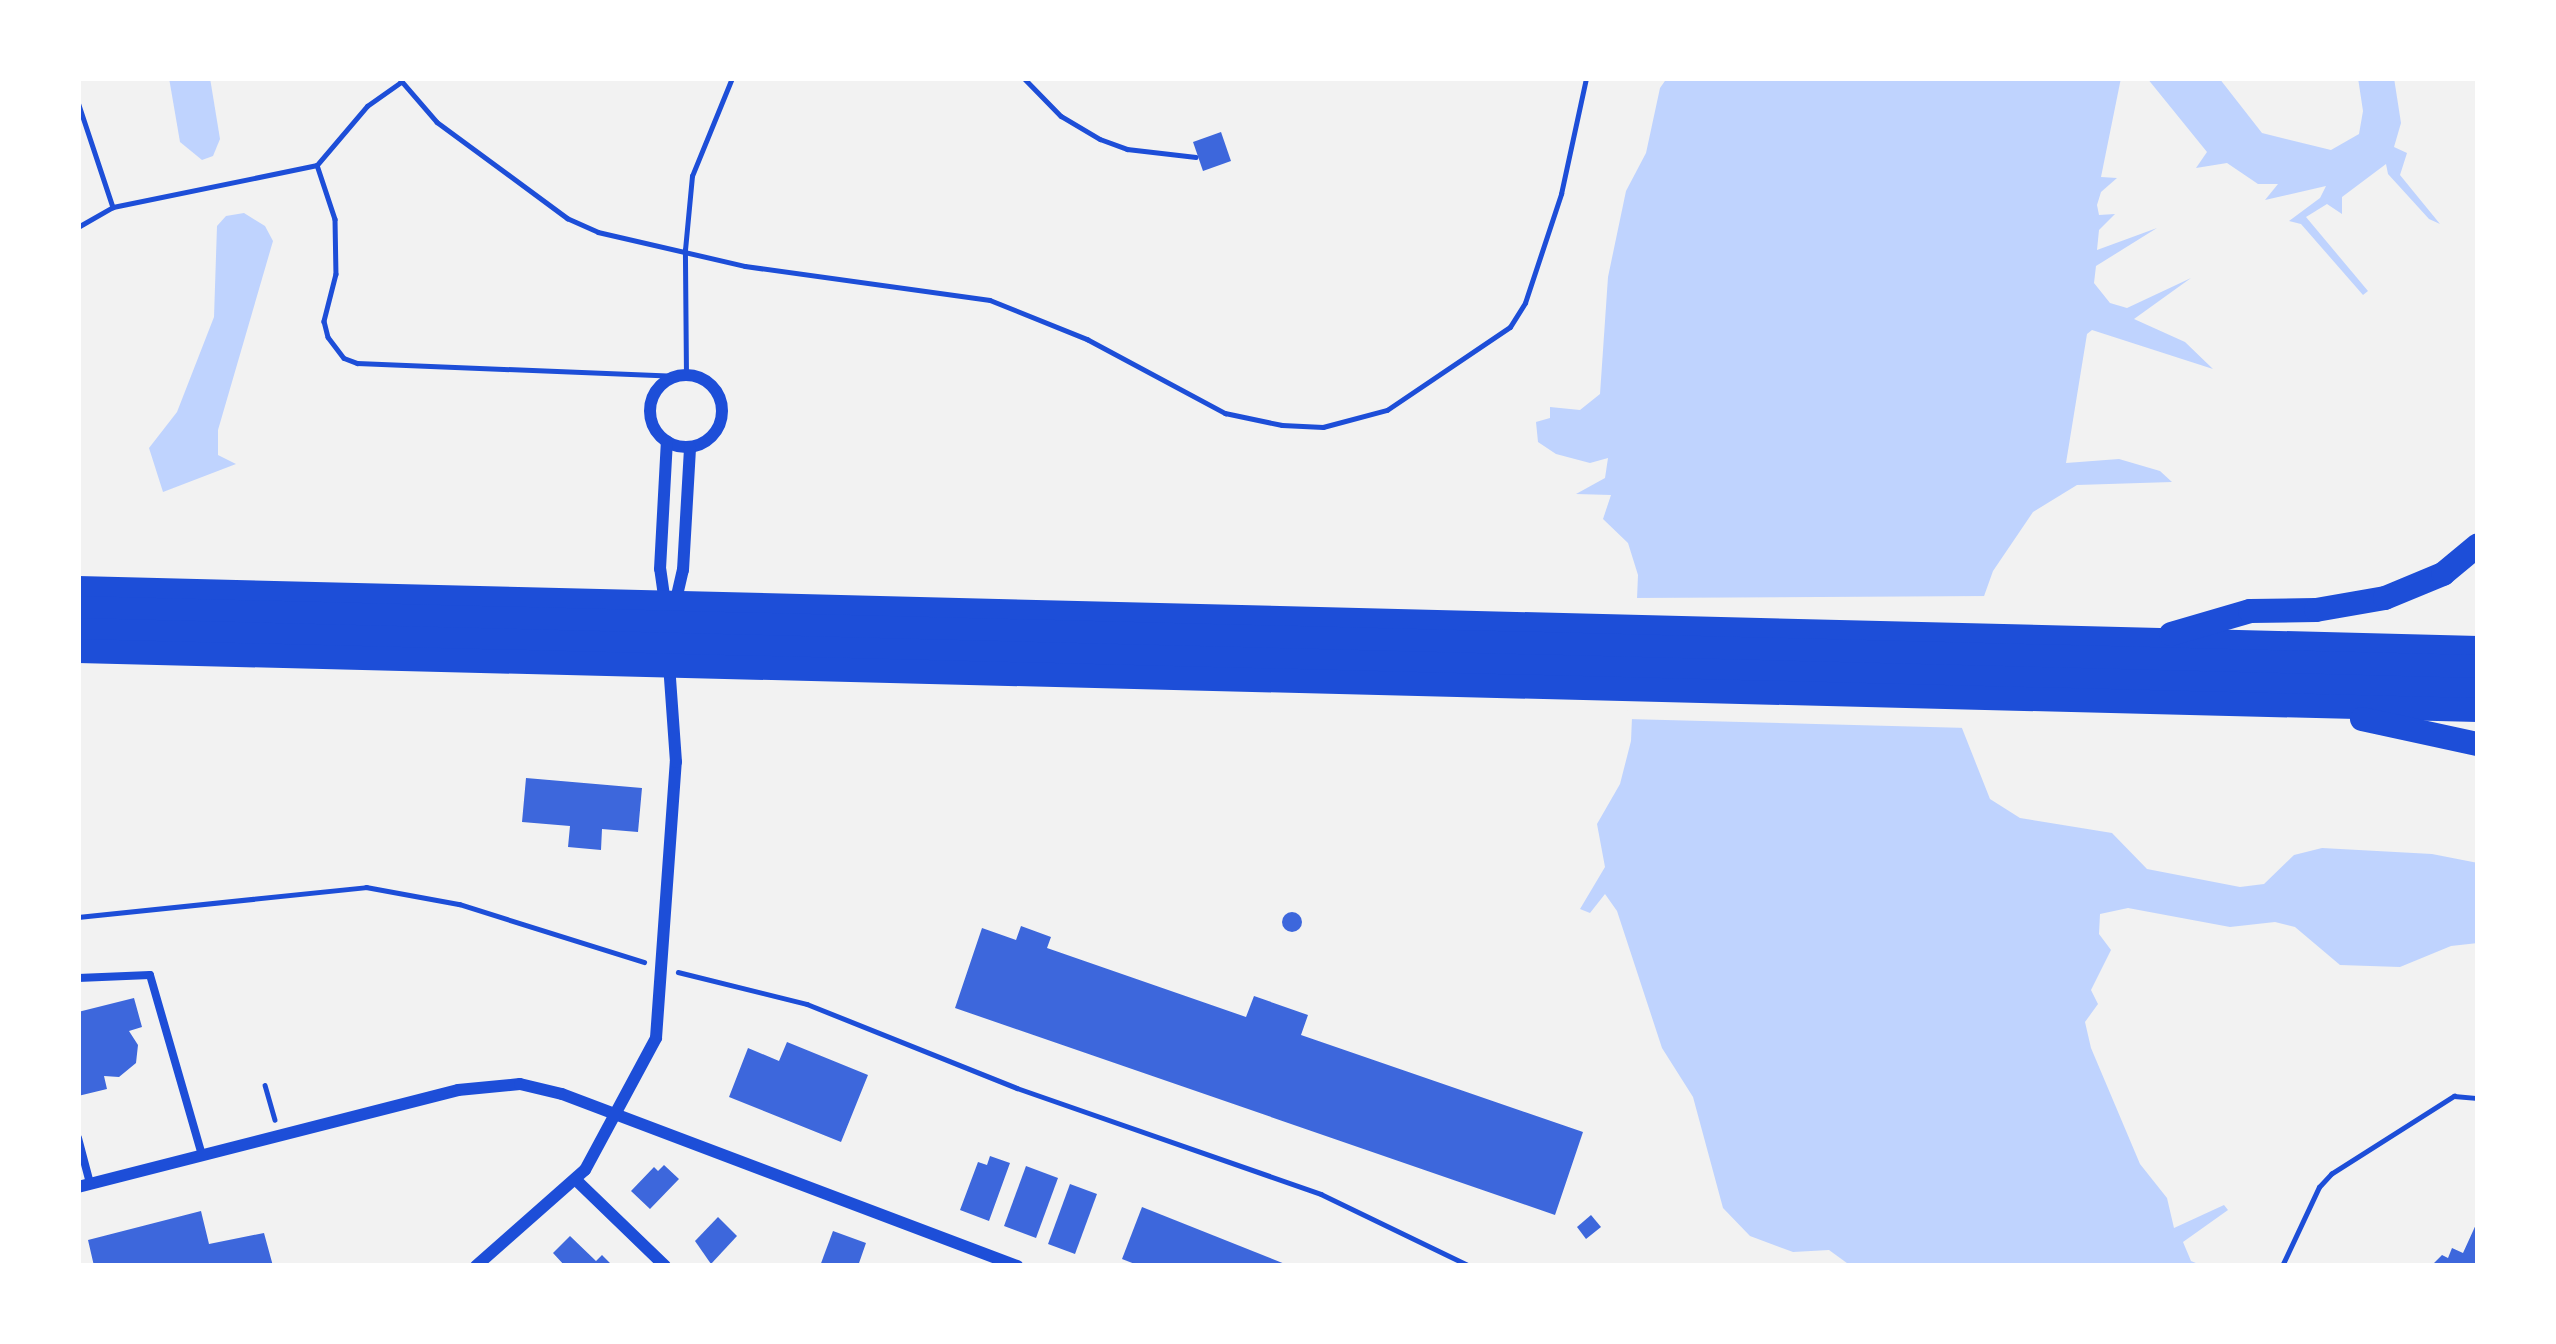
<!DOCTYPE html>
<html>
<head>
<meta charset="utf-8">
<style>
  body { margin:0 }
  #map { position:relative; width:2556px; height:1344px; overflow:hidden; background:#f2f2f2; font-family:"Playfair Display",serif }
  div>[style] { position:absolute }
  [style*='--x'] { left:calc(var(--x)*1px); top:calc(var(--y)*1px); width:calc(var(--w)*1px); rotate:calc(var(--a)*1deg) }
  .water>* { inset:0; background:#bfd3fe }
  .pier>* { inset:0; background:#f2f2f2 }
  .building>* { inset:0; background:#3d67dc }
  .round { border-radius:50% }
  .path>* { height:4.5px; margin:-2.25px; padding:0 2.25px; transform-origin:2.25px; border-radius:2.25px; background:#1d4ed8 }
  .service>* { height:8px; margin:-4px; padding:0 4px; transform-origin:4px; border-radius:4px; background:#1d4ed8 }
  .minor>* { height:12px; margin:-6px; padding:0 6px; transform-origin:6px; border-radius:6px; background:#1d4ed8 }
  .minor>.ring { margin:-6px; padding:0; box-sizing:content-box; background:none; border:12px solid #1d4ed8; border-radius:50% }
  .motorway>* { height:24px; margin:-12px; padding:0 12px; transform-origin:12px; border-radius:12px; background:#1d4ed8 }
  span { translate:-50% -50%; white-space:nowrap; text-align:center; line-height:1.15; -webkit-text-stroke:12px #fff; paint-order:stroke }
  .frame { position:absolute; inset:0; border:81px solid #fff; pointer-events:none }
</style>
</head>
<body>
<div id="map">
  <div class="water">
    <i style="clip-path:polygon(169px 78px,210px 78px,220px 139px,213px 156px,202px 160px,180px 142px)"></i>
    <i style="clip-path:polygon(1667px 78px,2121px 78px,2101px 177px,2117px 178px,2101px 192px,2097px 205px,2099px 215px,2115px 214px,2099px 230px,2097px 250px,2157px 228px,2096px 266px,2094px 283px,2110px 303px,2127px 308px,2191px 278px,2134px 319px,2185px 342px,2213px 369px,2092px 330px,2087px 334px,2066px 463px,2119px 459px,2160px 471px,2172px 482px,2077px 485px,2033px 512px,1993px 571px,1978px 613px,1958px 718px,1990px 799px,2020px 818px,2112px 833px,2147px 869px,2240px 887px,2264px 884px,2294px 855px,2322px 848px,2432px 854px,2478px 863px,2478px 943px,2451px 946px,2400px 967px,2340px 965px,2295px 927px,2275px 922px,2230px 927px,2128px 908px,2100px 914px,2099px 934px,2111px 950px,2091px 990px,2098px 1004px,2085px 1022px,2091px 1048px,2140px 1164px,2167px 1198px,2174px 1228px,2224px 1205px,2228px 1210px,2183px 1242px,2191px 1261px,2203px 1266px,1851px 1266px,1829px 1250px,1793px 1252px,1750px 1236px,1723px 1208px,1693px 1097px,1662px 1048px,1617px 911px,1605px 894px,1590px 913px,1580px 909px,1605px 867px,1597px 824px,1620px 784px,1631px 741px,1638px 575px,1628px 543px,1603px 519px,1611px 495px,1576px 494px,1605px 478px,1608px 458px,1590px 463px,1556px 454px,1538px 442px,1536px 422px,1550px 418px,1550px 407px,1580px 410px,1600px 394px,1608px 277px,1626px 191px,1646px 153px,1660px 88px)"></i>
    <i style="clip-path:polygon(2147px 78px,2219px 78px,2262px 133px,2331px 150px,2359px 134px,2363px 111px,2358px 78px,2394px 78px,2401px 123px,2394px 147px,2407px 153px,2400px 175px,2440px 224px,2429px 219px,2388px 174px,2386px 164px,2342px 197px,2342px 214px,2327px 204px,2306px 217px,2368px 291px,2363px 295px,2301px 224px,2289px 221px,2320px 198px,2326px 186px,2265px 200px,2278px 184px,2258px 184px,2227px 163px,2196px 168px,2207px 152px)"></i>
    <i style="clip-path:polygon(244px 213px,265px 226px,273px 241px,218px 430px,218px 455px,236px 464px,163px 492px,149px 448px,177px 412px,214px 317px,217px 226px,226px 216px)"></i>
  </div>
  <div class="pier">
    <i style="clip-path:polygon(1989px 596px,1962px 704px,1968px 728px,1627px 719px,1633px 598px)"></i>
  </div>
  <div class="building">
    <i style="clip-path:polygon(1221px 132px,1231px 161px,1203px 171px,1193px 142px)"></i>
    <i style="clip-path:polygon(526px 778px,642px 788px,638px 832px,602px 829px,601px 850px,568px 847px,570px 826px,522px 822px)"></i>
    <i class="round" style="left:1282px;top:912px;width:20px;height:20px"></i>
    <i style="clip-path:polygon(1021px 926px,1051px 937px,1047px 948px,1246px 1017px,1254px 996px,1308px 1015px,1301px 1035px,1583px 1132px,1555px 1215px,955px 1008px,982px 928px,1016px 940px)"></i>
    <i style="clip-path:polygon(134px 998px,142px 1027px,129px 1031px,138px 1045px,136px 1063px,119px 1077px,104px 1076px,107px 1089px,78px 1096px,78px 1012px)"></i>
    <i style="clip-path:polygon(787px 1042px,868px 1075px,841px 1142px,729px 1097px,748px 1048px,779px 1061px)"></i>
    <i style="clip-path:polygon(990px 1156px,1010px 1163px,989px 1221px,960px 1210px,978px 1162px,987px 1165px)"></i>
    <i style="clip-path:polygon(664px 1165px,679px 1179px,650px 1209px,631px 1191px,654px 1167px,658px 1171px)"></i>
    <i style="clip-path:polygon(1026px 1166px,1058px 1178px,1036px 1238px,1004px 1226px)"></i>
    <i style="clip-path:polygon(1070px 1184px,1097px 1194px,1075px 1254px,1048px 1244px)"></i>
    <i style="clip-path:polygon(1142px 1207px,1290px 1266px,1140px 1266px,1122px 1259px)"></i>
    <i style="clip-path:polygon(201px 1211px,209px 1244px,264px 1233px,273px 1266px,94px 1266px,88px 1240px)"></i>
    <i style="clip-path:polygon(1591px 1215px,1601px 1227px,1586px 1239px,1577px 1227px)"></i>
    <i style="clip-path:polygon(718px 1217px,737px 1236px,711px 1264px,695px 1241px)"></i>
    <i style="clip-path:polygon(2478px 1220px,2478px 1266px,2431px 1266px,2442px 1255px,2448px 1258px,2452px 1248px,2463px 1253px)"></i>
    <i style="clip-path:polygon(833px 1231px,866px 1243px,858px 1266px,820px 1266px)"></i>
    <i style="clip-path:polygon(570px 1236px,596px 1261px,602px 1255px,613px 1266px,565px 1266px,553px 1253px)"></i>
  </div>
  <div class="path">
    <i style="--x:399;--y:78;--w:58;--a:49.2"></i>
    <i style="--x:437;--y:122;--w:162;--a:36.4"></i>
    <i style="--x:567;--y:218;--w:34;--a:24"></i>
    <i style="--x:598;--y:232;--w:151;--a:13"></i>
    <i style="--x:745;--y:266;--w:247;--a:7.9"></i>
    <i style="--x:990;--y:300;--w:105;--a:21.9"></i>
    <i style="--x:1087;--y:339;--w:157;--a:28.2"></i>
    <i style="--x:1225;--y:413;--w:58;--a:11.9"></i>
    <i style="--x:1282;--y:425;--w:41;--a:2.8"></i>
    <i style="--x:1323;--y:427;--w:66;--a:-14.9"></i>
    <i style="--x:1387;--y:410;--w:148;--a:-34"></i>
    <i style="--x:1510;--y:327;--w:28;--a:-58"></i>
    <i style="--x:1525;--y:303;--w:115;--a:-71.7"></i>
    <i style="--x:1561;--y:194;--w:119;--a:-77.8"></i>
    <i style="--x:1024;--y:78;--w:53;--a:45.8"></i>
    <i style="--x:1061;--y:116;--w:45;--a:30.5"></i>
    <i style="--x:1100;--y:139;--w:29;--a:20"></i>
    <i style="--x:1127;--y:149;--w:69;--a:6.6"></i>
    <i style="--x:78;--y:102;--w:111;--a:71.6"></i>
    <i style="--x:317;--y:165;--w:57;--a:71.6"></i>
    <i style="--x:335;--y:219;--w:55;--a:89"></i>
    <i style="--x:336;--y:274;--w:49;--a:104.3"></i>
    <i style="--x:324;--y:321;--w:16;--a:76"></i>
    <i style="--x:328;--y:337;--w:26;--a:53"></i>
    <i style="--x:344;--y:358;--w:14;--a:21"></i>
    <i style="--x:357;--y:363;--w:329;--a:2.3"></i>
    <i style="--x:686;--y:376;--w:126;--a:-90.5"></i>
    <i style="--x:685;--y:250;--w:74;--a:-84.6"></i>
    <i style="--x:692;--y:176;--w:106;--a:-67.8"></i>
    <i style="--x:78;--y:227;--w:40;--a:-29.7"></i>
    <i style="--x:113;--y:207;--w:208;--a:-11.6"></i>
    <i style="--x:317;--y:165;--w:77;--a:-49.7"></i>
    <i style="--x:367;--y:106;--w:42;--a:-35.2"></i>
    <i style="--x:78;--y:917;--w:290;--a:-5.9"></i>
    <i style="--x:366;--y:887;--w:95;--a:10.4"></i>
    <i style="--x:459;--y:904;--w:194;--a:17.4"></i>
    <i style="--x:678;--y:972;--w:133;--a:13.9"></i>
    <i style="--x:807;--y:1004;--w:226;--a:21.8"></i>
    <i style="--x:1017;--y:1088;--w:322;--a:19.2"></i>
    <i style="--x:1321;--y:1194;--w:165;--a:25.8"></i>
    <i style="--x:265;--y:1085;--w:36;--a:74"></i>
    <i style="--x:2282;--y:1266;--w:87;--a:-64.9"></i>
    <i style="--x:2319;--y:1187;--w:18;--a:-47"></i>
    <i style="--x:2331;--y:1174;--w:146;--a:-32.4"></i>
    <i style="--x:2454;--y:1096;--w:24;--a:5"></i>
  </div>
  <div class="service">
    <i style="--x:78;--y:978;--w:72;--a:-2.4"></i>
    <i style="--x:150;--y:975;--w:187;--a:73.9"></i>
    <i style="--x:78;--y:1138;--w:47;--a:75.1"></i>
  </div>
  <div class="minor">
    <i class="ring" style="left:650px;top:375px;width:60px;height:60px"></i>
    <i style="--x:665;--y:603;--w:34;--a:-98"></i>
    <i style="--x:660;--y:569;--w:128;--a:-86.9"></i>
    <i style="--x:675;--y:604;--w:35;--a:-77"></i>
    <i style="--x:683;--y:570;--w:123;--a:-86.7"></i>
    <i style="--x:576;--y:1180;--w:124;--a:44"></i>
    <i style="--x:78;--y:1187;--w:392;--a:-14.3"></i>
    <i style="--x:458;--y:1090;--w:62;--a:-5.5"></i>
    <i style="--x:520;--y:1084;--w:43;--a:13.4"></i>
    <i style="--x:562;--y:1094;--w:487;--a:20.7"></i>
    <i style="--x:476;--y:1266;--w:145;--a:-41.4"></i>
    <i style="--x:585;--y:1170;--w:150;--a:-61.7"></i>
    <i style="--x:656;--y:1038;--w:277;--a:-85.9"></i>
    <i style="--x:676;--y:762;--w:98;--a:-94.1"></i>
  </div>
  <div class="motorway">
    <i style="--x:78;--y:588;--w:2401;--a:1.43"></i>
    <i style="--x:78;--y:608;--w:2401;--a:1.41"></i>
    <i style="--x:78;--y:630;--w:2401;--a:1.43"></i>
    <i style="--x:2171;--y:634;--w:82;--a:-16.2"></i>
    <i style="--x:2250;--y:611;--w:66;--a:-0.9"></i>
    <i style="--x:2316;--y:610;--w:70;--a:-9.9"></i>
    <i style="--x:2385;--y:598;--w:63;--a:-22.5"></i>
    <i style="--x:2443;--y:574;--w:45;--a:-39.6"></i>
    <i style="--x:78;--y:651;--w:2401;--a:1.41"></i>
    <i style="--x:2362;--y:719;--w:119;--a:12.2"></i>
  </div>
  <div class="frame"></div>
</div>
</body>
</html>
